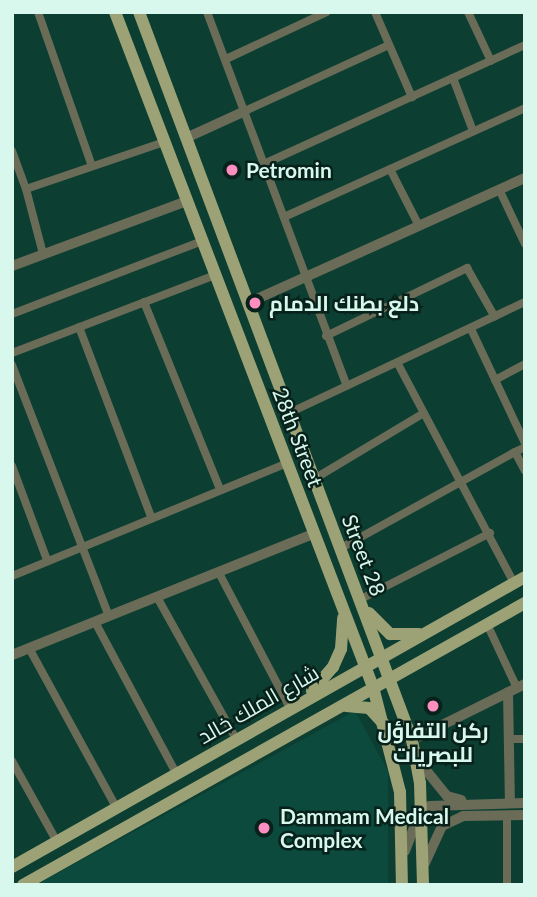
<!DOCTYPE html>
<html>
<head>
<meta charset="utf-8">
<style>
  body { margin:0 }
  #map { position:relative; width:537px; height:897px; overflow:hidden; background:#0c3f32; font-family:Lato,Cairo,sans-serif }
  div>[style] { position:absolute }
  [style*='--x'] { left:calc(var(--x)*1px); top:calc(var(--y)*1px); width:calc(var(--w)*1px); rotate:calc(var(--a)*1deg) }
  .built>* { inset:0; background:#0b4a3c }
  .minor>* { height:8px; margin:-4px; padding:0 4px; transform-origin:4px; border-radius:4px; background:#6a6c57 }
  .tertiary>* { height:10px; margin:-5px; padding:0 5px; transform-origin:5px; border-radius:5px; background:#6a6c57 }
  .primary>* { height:12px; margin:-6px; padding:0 6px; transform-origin:6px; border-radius:6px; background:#9da276 }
  .dots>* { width:19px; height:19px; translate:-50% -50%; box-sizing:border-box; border:4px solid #08221b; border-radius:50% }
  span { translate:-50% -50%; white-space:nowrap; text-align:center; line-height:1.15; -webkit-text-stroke:5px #08221b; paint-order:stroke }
  .poi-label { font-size:21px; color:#d9f8ed; font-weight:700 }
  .left { translate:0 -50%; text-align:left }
  .street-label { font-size:21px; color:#d9f8ed }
  .frame { position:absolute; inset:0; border:14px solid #d9f8ed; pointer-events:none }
</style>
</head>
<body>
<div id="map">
  <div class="built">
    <i style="clip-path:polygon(355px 711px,388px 771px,388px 885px,36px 885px)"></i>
  </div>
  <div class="minor">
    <i style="--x:38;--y:12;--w:163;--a:70.7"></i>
    <i style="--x:207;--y:12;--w:399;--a:69.5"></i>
    <i style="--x:375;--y:12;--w:93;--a:66.5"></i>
    <i style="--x:468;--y:12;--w:54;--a:64.9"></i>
    <i style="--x:226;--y:59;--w:111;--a:-25"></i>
    <i style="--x:453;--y:78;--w:57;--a:69.3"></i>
    <i style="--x:245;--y:111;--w:158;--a:-24.6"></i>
    <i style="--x:12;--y:151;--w:40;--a:69.8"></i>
    <i style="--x:26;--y:189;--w:146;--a:-18.8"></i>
    <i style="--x:266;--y:163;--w:285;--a:-24.5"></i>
    <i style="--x:390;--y:169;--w:64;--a:63"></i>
    <i style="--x:26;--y:189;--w:67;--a:75.3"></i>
    <i style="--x:499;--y:189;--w:61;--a:64.7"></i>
    <i style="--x:284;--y:217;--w:265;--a:-24.3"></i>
    <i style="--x:144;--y:302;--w:202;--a:67.9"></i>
    <i style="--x:12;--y:314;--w:204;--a:-21"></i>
    <i style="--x:79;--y:327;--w:203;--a:69.2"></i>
    <i style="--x:471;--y:329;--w:126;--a:64.7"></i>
    <i style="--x:326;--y:336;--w:157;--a:-25.7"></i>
    <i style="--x:467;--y:268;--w:56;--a:60.3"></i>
    <i style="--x:12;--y:353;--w:217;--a:-21"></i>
    <i style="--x:398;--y:364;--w:248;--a:62.1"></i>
    <i style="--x:12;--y:365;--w:269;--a:68.9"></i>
    <i style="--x:495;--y:380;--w:34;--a:-28"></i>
    <i style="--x:289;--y:413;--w:261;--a:-25.2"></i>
    <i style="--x:525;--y:447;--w:11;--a:153"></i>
    <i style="--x:515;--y:452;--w:21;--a:62"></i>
    <i style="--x:12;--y:466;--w:100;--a:69.6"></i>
    <i style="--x:314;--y:479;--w:126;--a:-31"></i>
    <i style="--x:341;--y:548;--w:199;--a:-28.9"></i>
    <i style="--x:219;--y:573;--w:153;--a:62.3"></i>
    <i style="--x:12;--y:576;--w:298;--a:-22.3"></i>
    <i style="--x:157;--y:597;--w:162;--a:60.9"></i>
    <i style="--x:361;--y:599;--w:145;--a:-27.1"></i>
    <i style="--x:95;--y:622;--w:171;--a:61.8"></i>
    <i style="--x:487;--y:624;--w:71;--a:64.9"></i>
    <i style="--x:29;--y:648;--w:181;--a:61.3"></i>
    <i style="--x:509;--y:739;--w:16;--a:0"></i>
    <i style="--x:12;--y:761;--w:93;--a:60.9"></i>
    <i style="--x:507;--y:815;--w:70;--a:90"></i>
  </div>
  <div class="tertiary">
    <i style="--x:186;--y:138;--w:65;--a:-24.6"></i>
    <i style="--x:12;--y:266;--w:187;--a:-20.4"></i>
    <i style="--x:248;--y:303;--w:304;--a:-24.3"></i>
    <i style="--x:12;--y:655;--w:324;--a:-21.9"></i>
    <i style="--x:508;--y:692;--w:111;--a:89"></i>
    <i style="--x:412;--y:740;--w:126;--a:-26.4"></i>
    <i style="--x:417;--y:759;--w:48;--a:51"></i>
    <i style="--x:447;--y:796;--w:15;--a:16"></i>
    <i style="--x:405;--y:851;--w:36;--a:-69"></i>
    <i style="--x:418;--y:817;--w:16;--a:-43"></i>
    <i style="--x:430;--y:806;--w:95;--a:-1.8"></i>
    <i style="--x:425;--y:863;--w:41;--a:-65.3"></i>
    <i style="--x:442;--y:826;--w:23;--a:-25"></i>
    <i style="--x:463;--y:816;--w:62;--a:-0.9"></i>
  </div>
  <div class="primary">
    <i style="--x:115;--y:12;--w:723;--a:69.08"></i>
    <i style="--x:373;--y:687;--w:108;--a:75.6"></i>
    <i style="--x:400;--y:792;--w:93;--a:88.8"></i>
    <i style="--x:139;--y:12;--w:778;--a:69.44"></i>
    <i style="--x:412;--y:740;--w:44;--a:79.5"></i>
    <i style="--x:420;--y:783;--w:102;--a:88.3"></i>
    <i style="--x:369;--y:613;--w:30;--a:45"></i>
    <i style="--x:390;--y:634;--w:29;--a:0"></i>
    <i style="--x:312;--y:691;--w:32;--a:-49"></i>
    <i style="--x:333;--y:667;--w:20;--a:-66"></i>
    <i style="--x:341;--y:649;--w:31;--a:-86"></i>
    <i style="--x:346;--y:706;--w:23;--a:5"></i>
    <i style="--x:369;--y:708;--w:22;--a:47"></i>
    <i style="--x:12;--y:867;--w:589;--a:-29.48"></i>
    <i style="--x:23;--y:885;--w:576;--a:-29.33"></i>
  </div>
  <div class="dots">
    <i style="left:232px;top:170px;background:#fd8ec0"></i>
    <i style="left:255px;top:303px;background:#fd8ec0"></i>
    <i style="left:433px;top:706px;background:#fd8ec0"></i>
    <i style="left:264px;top:828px;background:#fd8ec0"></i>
  </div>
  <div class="poi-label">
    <span class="left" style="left:246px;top:170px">Petromin</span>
    <span class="left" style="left:269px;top:303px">دلع بطنك الدمام</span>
    <span style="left:433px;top:742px">ركن التفاؤل<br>للبصريات</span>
    <span class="left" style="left:280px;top:828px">Dammam Medical<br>Complex</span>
  </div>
  <div class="street-label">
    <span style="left:298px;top:437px;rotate:69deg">28th Street</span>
    <span style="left:364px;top:555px;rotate:69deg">Street 28</span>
    <span style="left:258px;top:704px;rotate:-30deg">شارع الملك خالد</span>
  </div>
  <div class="frame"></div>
</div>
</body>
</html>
